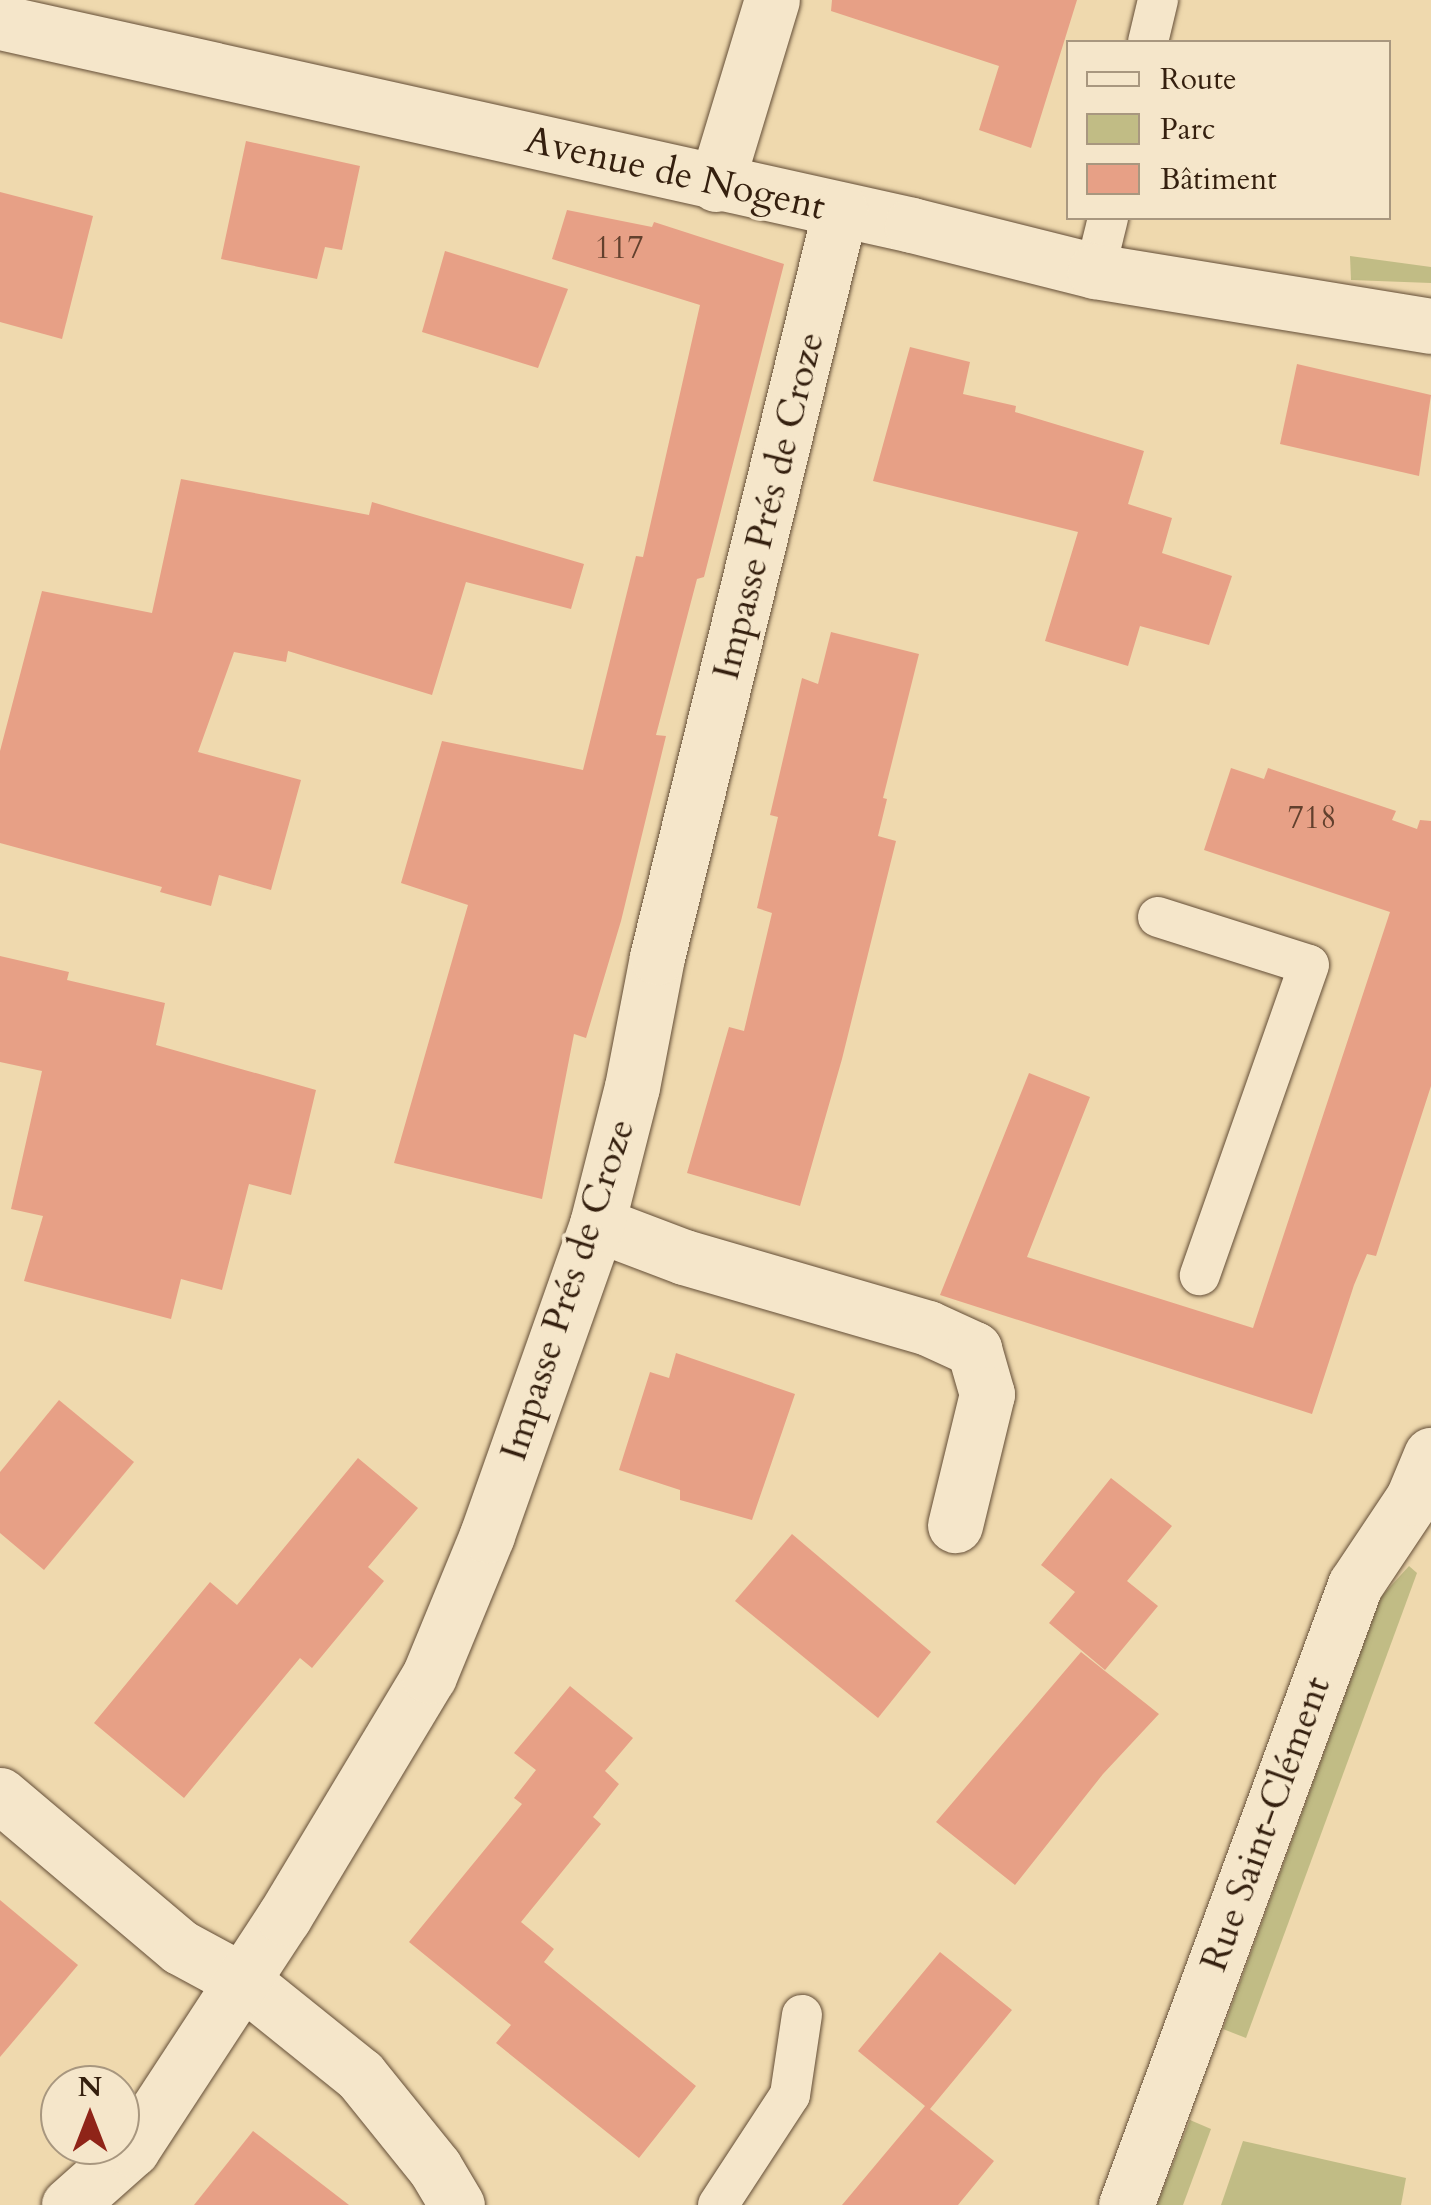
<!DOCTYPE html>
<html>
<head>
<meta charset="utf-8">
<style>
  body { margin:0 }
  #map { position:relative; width:1431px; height:2205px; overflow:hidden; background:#efd9ae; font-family:Cardo,serif }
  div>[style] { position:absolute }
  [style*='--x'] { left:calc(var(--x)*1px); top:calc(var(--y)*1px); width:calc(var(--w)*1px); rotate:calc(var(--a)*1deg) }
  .green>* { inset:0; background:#c1bc85 }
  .building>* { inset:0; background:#e7a086 }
  .roads { filter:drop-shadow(0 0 2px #644e37) drop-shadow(0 0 2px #644e37) }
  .lane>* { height:40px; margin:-20px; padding:0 20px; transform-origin:20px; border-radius:20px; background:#f5e6ca }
  .street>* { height:55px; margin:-27.5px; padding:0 27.5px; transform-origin:27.5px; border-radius:27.5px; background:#f5e6ca }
  .secondary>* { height:55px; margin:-27.5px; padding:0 27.5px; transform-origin:27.5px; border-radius:27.5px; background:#f5e6ca }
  span { translate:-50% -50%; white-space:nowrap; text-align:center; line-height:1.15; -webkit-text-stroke:8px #f5e6ca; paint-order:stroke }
  .number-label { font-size:32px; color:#62402d }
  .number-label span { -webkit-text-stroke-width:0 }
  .street-label { font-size:38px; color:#35200f }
  .legend { position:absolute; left:1066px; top:40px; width:325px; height:180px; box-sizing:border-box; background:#f5e6ca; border:2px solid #a8977f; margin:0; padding:12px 18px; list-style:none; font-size:30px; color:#35200f }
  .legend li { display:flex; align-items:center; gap:20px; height:50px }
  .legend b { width:50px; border:2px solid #a8977f }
  .north { position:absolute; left:40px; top:2065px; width:100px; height:100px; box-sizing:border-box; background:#f5e6ca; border:2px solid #a8977f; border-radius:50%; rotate:0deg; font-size:28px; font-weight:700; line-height:40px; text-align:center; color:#35200f }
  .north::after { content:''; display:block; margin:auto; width:35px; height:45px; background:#8f2418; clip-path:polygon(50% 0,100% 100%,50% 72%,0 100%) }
</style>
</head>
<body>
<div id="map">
  <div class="green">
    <i style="clip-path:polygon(1350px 256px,1431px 267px,1431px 283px,1351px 280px)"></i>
    <i style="clip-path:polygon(1409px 1566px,1417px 1573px,1246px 2038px,1223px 2029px,1381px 1597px)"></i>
    <i style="clip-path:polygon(1190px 2120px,1211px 2129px,1183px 2205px,1157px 2205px)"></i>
    <i style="clip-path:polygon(1243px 2141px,1406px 2178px,1401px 2205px,1221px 2205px)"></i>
  </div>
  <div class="building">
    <i style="clip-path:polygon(832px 0,1077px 0,1031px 148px,979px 130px,999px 66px,831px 11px)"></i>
    <i style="clip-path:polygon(246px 141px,360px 166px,342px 250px,325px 247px,317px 279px,221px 259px)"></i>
    <i style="clip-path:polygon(0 192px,93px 216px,62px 339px,0 322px)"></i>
    <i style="clip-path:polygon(567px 210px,652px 227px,654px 222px,784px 264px,704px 577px,697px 579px,656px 735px,666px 736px,621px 921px,586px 1038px,574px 1034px,542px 1199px,394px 1163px,468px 905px,401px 883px,442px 741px,583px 770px,636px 556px,643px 557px,700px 305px,552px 259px)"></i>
    <i style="clip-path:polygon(445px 251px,568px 289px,538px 368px,422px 332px)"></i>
    <i style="clip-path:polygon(910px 347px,970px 362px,963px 394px,1016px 406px,1015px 412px,1144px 451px,1128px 504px,1172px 518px,1162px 553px,1232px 576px,1209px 645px,1140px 626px,1128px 666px,1045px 641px,1078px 532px,873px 481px)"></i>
    <i style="clip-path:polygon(1297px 364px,1431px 395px,1419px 476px,1280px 444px)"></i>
    <i style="clip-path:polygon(181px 479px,369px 515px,372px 502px,584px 564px,571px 609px,466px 582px,432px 695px,288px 651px,286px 662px,234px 652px,198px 752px,301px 780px,271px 890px,219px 875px,211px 906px,160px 892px,162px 887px,0 843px,0 751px,42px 591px,152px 613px)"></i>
    <i style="clip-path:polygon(831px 632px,919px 654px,883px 798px,887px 799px,878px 836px,896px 841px,842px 1059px,800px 1206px,687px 1173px,729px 1027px,744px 1031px,772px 913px,757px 908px,778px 817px,770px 815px,802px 678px,818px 684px)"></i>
    <i style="clip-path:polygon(1231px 768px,1264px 779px,1268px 768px,1396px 811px,1392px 820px,1417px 829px,1420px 820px,1431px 821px,1431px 1086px,1376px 1256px,1367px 1254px,1354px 1285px,1312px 1414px,940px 1295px,1029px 1073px,1090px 1097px,1027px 1257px,1253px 1328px,1390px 912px,1204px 850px)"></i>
    <i style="clip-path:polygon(0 956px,69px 972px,67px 980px,165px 1003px,156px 1045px,316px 1090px,291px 1195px,249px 1184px,222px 1290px,181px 1279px,171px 1319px,24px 1281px,43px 1216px,11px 1209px,42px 1071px,0 1062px)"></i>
    <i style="clip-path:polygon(676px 1353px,795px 1394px,752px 1520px,680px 1500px,680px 1490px,619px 1470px,650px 1372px,669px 1378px)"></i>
    <i style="clip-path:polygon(59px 1400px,134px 1462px,44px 1570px,0 1533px,0 1472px)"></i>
    <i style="clip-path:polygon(358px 1458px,418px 1508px,368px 1567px,384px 1581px,312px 1668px,300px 1658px,184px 1798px,94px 1723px,210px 1582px,237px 1605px)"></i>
    <i style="clip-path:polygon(1111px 1478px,1172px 1526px,1127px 1581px,1158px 1606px,1105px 1670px,1049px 1623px,1075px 1592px,1041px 1565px)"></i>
    <i style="clip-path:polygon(792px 1534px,931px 1652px,878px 1718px,735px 1601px)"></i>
    <i style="clip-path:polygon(1081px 1652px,1159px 1714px,1103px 1774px,1015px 1885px,936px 1822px)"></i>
    <i style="clip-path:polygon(570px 1686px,633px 1738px,605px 1771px,619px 1784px,593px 1817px,601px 1824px,521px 1922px,554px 1949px,544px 1962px,696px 2086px,639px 2158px,496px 2043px,511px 2025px,409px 1942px,522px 1804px,514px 1798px,536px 1770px,514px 1753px)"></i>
    <i style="clip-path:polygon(0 1900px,78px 1965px,0 2057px)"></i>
    <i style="clip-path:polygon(940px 1952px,1012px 2010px,930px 2109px,994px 2161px,958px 2205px,842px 2205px,925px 2106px,858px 2051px)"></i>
    <i style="clip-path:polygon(253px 2131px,349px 2205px,194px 2205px)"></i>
  </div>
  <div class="roads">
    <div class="lane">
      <i style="--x:1148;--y:42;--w:43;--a:-76.6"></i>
      <i style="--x:1095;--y:271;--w:55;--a:-76.2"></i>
      <i style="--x:1158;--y:917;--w:158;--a:17.6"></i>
      <i style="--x:1309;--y:965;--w:329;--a:109.4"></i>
      <i style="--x:718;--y:2205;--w:131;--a:-56.8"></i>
      <i style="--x:790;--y:2095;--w:81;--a:-81.5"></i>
    </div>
    <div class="street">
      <i style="--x:0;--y:22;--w:934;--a:12.55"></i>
      <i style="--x:912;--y:225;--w:189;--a:14.1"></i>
      <i style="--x:1095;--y:271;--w:340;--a:9.3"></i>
      <i style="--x:716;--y:184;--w:192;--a:-73.1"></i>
      <i style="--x:597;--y:1224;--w:93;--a:20.8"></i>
      <i style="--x:684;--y:1257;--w:254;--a:16.2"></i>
      <i style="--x:928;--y:1328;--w:51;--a:24.5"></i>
      <i style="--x:974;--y:1349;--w:47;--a:73.9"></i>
      <i style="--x:987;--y:1394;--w:135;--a:103.7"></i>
      <i style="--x:0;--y:1795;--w:236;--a:40.2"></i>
      <i style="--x:180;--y:1947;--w:72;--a:28.4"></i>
      <i style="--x:243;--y:1981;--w:150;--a:38.8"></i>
      <i style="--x:360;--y:2075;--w:119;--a:51.1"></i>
      <i style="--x:435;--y:2168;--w:43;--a:59.3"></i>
      <i style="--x:69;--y:2205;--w:84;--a:-41.6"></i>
      <i style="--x:132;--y:2149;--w:277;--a:-56.8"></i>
      <i style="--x:284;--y:1917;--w:281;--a:-59"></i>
      <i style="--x:429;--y:1676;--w:152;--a:-67.6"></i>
      <i style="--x:487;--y:1535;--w:330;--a:-70.5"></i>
      <i style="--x:597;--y:1224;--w:141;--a:-75.7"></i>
      <i style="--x:632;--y:1087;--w:132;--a:-79.1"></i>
      <i style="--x:657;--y:957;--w:769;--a:-76.23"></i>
    </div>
    <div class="secondary">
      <i style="--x:1126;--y:2205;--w:661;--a:-69.73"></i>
      <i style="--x:1355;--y:1585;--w:105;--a:-56.3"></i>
      <i style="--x:1413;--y:1498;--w:47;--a:-67.3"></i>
    </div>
  </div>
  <div class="number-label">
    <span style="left:619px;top:248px">117</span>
    <span style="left:1312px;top:818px">718</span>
  </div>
  <div class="street-label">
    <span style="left:675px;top:174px;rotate:13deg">Avenue de Nogent</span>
    <span style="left:769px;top:506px;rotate:-76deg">Impasse Prés de Croze</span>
    <span style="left:568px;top:1290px;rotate:-72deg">Impasse Prés de Croze</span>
    <span style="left:1266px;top:1824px;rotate:-70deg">Rue Saint-Clément</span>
  </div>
  <ul class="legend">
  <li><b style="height:12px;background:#f5e6ca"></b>Route</li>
  <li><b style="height:28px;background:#c1bc85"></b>Parc</li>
  <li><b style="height:28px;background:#e7a086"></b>Bâtiment</li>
  </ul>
  <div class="north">N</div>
</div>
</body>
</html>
